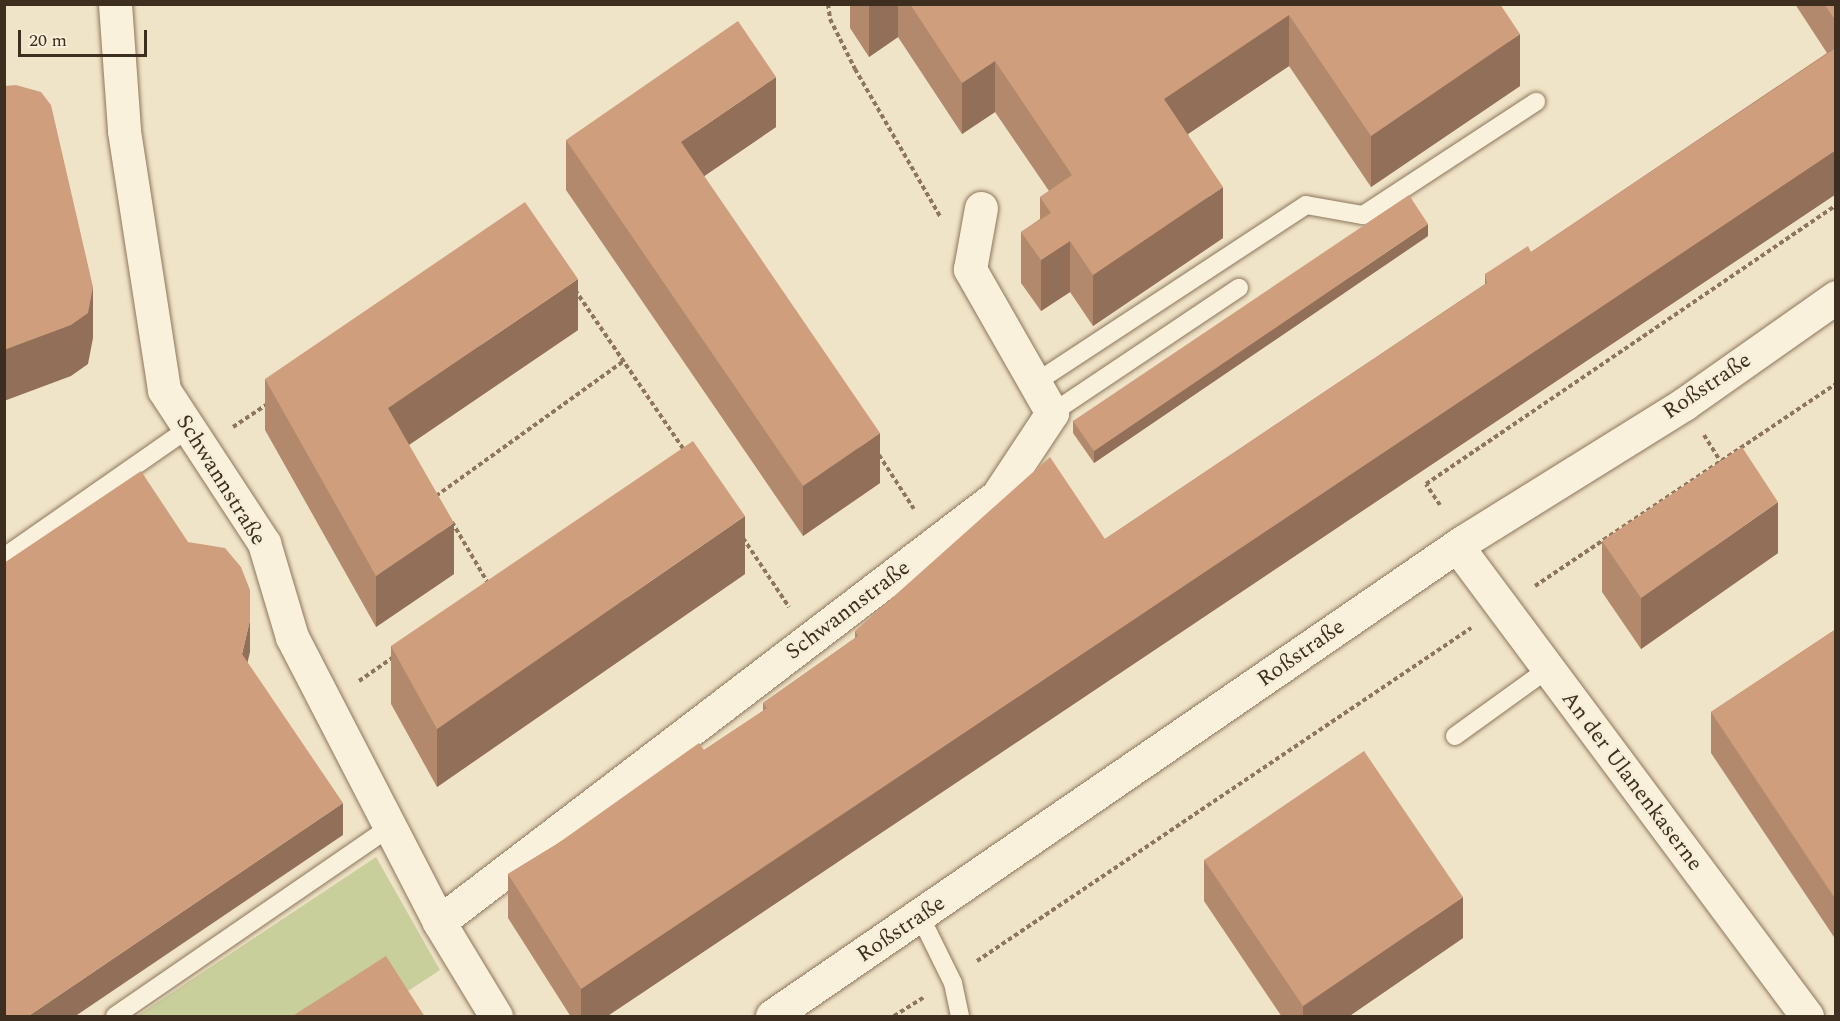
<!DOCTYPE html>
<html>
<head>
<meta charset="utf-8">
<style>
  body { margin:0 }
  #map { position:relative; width:1840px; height:1021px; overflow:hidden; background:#f0e4c8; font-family:Spectral,serif }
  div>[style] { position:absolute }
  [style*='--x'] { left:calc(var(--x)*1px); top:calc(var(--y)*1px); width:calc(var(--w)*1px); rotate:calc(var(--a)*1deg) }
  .green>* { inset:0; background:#c9cf9b }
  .path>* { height:4px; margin-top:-2px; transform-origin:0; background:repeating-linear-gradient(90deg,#8d765c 0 4.5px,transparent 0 7.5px) }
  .roads { filter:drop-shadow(0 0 2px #8d765c) drop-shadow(0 0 2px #8d765c) }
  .service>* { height:18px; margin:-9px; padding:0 9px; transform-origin:9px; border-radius:9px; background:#faf1dc }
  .minor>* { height:33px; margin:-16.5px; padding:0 16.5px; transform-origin:16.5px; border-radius:16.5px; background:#faf1dc }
  .tertiary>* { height:33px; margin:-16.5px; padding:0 16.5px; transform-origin:16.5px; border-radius:16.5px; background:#faf1dc }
  .wall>* { inset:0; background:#b2896c }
  .shaded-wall>* { inset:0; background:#916f58 }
  .building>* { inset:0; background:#cf9f7d }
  span { translate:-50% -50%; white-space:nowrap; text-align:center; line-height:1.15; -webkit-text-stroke:5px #f7eed8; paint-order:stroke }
  .street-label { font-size:22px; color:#3d2e20 }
  .frame { position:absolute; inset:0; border:6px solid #3d2e20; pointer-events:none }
  .scale { position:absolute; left:18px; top:30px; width:129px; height:27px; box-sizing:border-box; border:3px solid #3d2e20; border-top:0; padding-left:8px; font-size:18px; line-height:21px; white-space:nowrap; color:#3d2e20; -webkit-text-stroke:4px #f7eed8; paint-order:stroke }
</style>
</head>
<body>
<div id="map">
  <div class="green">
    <i style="clip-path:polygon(376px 857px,440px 970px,370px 1016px,137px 1016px)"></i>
  </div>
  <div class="path">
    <i style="--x:828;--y:4;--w:15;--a:82"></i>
    <i style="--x:830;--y:19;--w:56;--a:63.4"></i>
    <i style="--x:855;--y:69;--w:170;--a:60"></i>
    <i style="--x:575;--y:290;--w:194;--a:55.7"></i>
    <i style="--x:233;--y:427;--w:43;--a:-33.7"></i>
    <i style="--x:1704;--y:435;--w:31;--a:58"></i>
    <i style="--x:879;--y:455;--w:64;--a:57.1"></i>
    <i style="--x:436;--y:496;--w:231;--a:-35.7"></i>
    <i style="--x:1440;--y:505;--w:25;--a:-124"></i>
    <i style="--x:1426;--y:484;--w:496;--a:-34.2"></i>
    <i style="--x:452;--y:522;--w:71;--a:59.5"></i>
    <i style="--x:743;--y:538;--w:83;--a:56.3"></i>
    <i style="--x:1535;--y:586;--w:362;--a:-33.9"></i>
    <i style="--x:359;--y:681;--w:44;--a:-34.8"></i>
    <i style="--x:977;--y:961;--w:596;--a:-33.98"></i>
    <i style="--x:894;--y:1016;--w:36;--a:-32"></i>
  </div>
  <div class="roads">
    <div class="service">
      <i style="--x:1035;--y:383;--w:324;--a:-33.3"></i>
      <i style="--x:1306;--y:205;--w:58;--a:10"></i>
      <i style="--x:1363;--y:215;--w:207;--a:-33.2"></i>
      <i style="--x:1052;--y:413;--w:225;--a:-33.8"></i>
      <i style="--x:4;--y:557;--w:226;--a:-34.9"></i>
      <i style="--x:1455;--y:736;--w:115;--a:-35.8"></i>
      <i style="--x:920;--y:916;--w:75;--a:63.8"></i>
      <i style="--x:953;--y:983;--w:34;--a:78"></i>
      <i style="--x:115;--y:1016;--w:334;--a:-34.5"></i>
    </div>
    <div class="minor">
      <i style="--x:115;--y:4;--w:127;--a:85.9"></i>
      <i style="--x:124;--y:131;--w:262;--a:81.2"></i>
      <i style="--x:164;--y:390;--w:183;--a:56.8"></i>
      <i style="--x:264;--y:543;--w:98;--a:73.4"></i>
      <i style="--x:292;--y:637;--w:321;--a:62.7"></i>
      <i style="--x:439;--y:922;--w:110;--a:58.8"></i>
      <i style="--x:1457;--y:546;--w:586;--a:53.33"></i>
      <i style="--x:439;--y:922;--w:702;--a:-37.36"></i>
      <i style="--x:997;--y:496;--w:100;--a:-56.5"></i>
      <i style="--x:1052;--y:413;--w:166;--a:-119.7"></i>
      <i style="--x:970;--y:269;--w:62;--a:-79.8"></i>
    </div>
    <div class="tertiary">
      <i style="--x:772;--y:1016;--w:839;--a:-34.47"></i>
      <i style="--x:1464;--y:541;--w:259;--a:-31.9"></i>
      <i style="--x:1684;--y:404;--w:186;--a:-35.1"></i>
    </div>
  </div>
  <div class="wall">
    <i style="clip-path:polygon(850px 4px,1500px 4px,1520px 86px,1371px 187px,1289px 66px,1188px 134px,1223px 238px,1093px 326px,1070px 292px,1041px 311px,1021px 283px,1021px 232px,1040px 219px,1040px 197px,1049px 191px,995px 112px,962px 134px,898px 37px,869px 57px,850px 28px)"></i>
    <i style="clip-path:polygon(1795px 4px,1836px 4px,1836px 194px,606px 1017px,571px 1017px,508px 918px,508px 874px,557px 844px,704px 750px,763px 711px,763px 703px,855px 638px,855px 631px,1105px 539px,1485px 284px,1485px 274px,1531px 252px,1827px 53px)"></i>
    <i style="clip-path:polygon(776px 127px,704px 176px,880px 483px,803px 536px,566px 190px,566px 140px)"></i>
    <i style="clip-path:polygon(1428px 236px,1094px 463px,1073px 433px,1073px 421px)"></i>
    <i style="clip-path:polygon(578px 330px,409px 445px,454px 574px,376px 627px,265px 430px,265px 379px)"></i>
    <i style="clip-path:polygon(1602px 541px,1778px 553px,1641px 649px,1602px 592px)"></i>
    <i style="clip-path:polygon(745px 574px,437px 787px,391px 704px,391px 646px)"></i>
    <i style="clip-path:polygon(1836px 629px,1836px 940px,1711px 753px,1711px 712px)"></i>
    <i style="clip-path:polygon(1204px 860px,1463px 938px,1348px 1017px,1282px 1017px,1204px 901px)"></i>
  </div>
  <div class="shaded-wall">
    <i style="clip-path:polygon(872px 4px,898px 4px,898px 37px,869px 57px,869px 6px)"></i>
    <i style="clip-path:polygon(1289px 15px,1289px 66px,1164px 150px,1164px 99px)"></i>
    <i style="clip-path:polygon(1520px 34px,1520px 86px,1371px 187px,1371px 136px)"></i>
    <i style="clip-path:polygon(995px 61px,995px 112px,962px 134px,962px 83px)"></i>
    <i style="clip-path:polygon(776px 77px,776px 127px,681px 192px,681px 142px)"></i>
    <i style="clip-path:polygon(1836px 150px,1836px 194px,606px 1017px,581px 1017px,581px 989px)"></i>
    <i style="clip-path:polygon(1223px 187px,1223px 238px,1093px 326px,1093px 275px)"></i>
    <i style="clip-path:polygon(1428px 224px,1428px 236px,1094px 463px,1094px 451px)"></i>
    <i style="clip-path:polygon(1070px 241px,1070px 292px,1041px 311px,1041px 260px)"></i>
    <i style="clip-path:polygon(578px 279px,578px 330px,388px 459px,388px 408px)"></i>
    <i style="clip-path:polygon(93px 287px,93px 338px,88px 364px,71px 376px,4px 401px,4px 350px)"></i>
    <i style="clip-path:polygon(880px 433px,880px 483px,803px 536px,803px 486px)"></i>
    <i style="clip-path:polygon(1778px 502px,1778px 553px,1641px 649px,1641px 598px)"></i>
    <i style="clip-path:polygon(745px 516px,745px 574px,437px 787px,437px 729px)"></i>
    <i style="clip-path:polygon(454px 523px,454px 574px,376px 627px,376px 576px)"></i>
    <i style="clip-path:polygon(250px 620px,250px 652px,242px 686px,242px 654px)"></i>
    <i style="clip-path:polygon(343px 803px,343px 835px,74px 1017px,27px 1017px)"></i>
    <i style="clip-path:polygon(1463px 897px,1463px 938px,1348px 1017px,1303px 1017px,1303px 1006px)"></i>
  </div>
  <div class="building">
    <i style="clip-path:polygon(910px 4px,1500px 4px,1520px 34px,1371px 136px,1289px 15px,1164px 99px,1223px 187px,1093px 275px,1070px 241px,1041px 260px,1021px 232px,1051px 213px,1040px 197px,1072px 175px,995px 61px,962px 83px)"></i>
    <i style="clip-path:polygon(1824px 4px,1836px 4px,1836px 21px)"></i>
    <i style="clip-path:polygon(738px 21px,776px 77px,681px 142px,880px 433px,803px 486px,566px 140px)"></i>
    <i style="clip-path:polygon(1836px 48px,1836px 150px,581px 989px,508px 874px,557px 844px,699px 743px,704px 750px,767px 708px,763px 703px,858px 636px,855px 631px,1050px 457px,1105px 539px,1487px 283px,1485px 274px,1528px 246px,1531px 252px)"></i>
    <i style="clip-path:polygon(16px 85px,41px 92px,51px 105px,93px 287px,88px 313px,71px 325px,4px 350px,4px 86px)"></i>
    <i style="clip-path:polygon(1409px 195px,1428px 224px,1094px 451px,1073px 421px)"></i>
    <i style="clip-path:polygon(525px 202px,578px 279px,388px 408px,454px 523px,376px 576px,265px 379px)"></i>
    <i style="clip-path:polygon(693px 441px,745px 516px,437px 729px,391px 646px)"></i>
    <i style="clip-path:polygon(1742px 447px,1778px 502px,1641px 598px,1602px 541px)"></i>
    <i style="clip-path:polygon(141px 471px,188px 542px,225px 548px,241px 567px,250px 590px,250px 620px,242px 654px,343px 803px,27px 1017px,4px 1017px,4px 563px)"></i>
    <i style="clip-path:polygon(1836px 629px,1836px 900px,1711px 712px)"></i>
    <i style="clip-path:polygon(1364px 751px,1463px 897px,1303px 1006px,1204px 860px)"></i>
    <i style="clip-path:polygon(386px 956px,425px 1017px,291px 1017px)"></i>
  </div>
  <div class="street-label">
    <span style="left:1707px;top:386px;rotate:-34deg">Roßstraße</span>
    <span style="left:221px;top:480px;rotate:58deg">Schwannstraße</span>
    <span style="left:848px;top:610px;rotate:-37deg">Schwannstraße</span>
    <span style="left:1301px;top:653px;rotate:-35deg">Roßstraße</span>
    <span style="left:1632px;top:781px;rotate:53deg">An der Ulanenkaserne</span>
    <span style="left:901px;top:929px;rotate:-34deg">Roßstraße</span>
  </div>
  <div class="frame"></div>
  <div class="scale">20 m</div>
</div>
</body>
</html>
